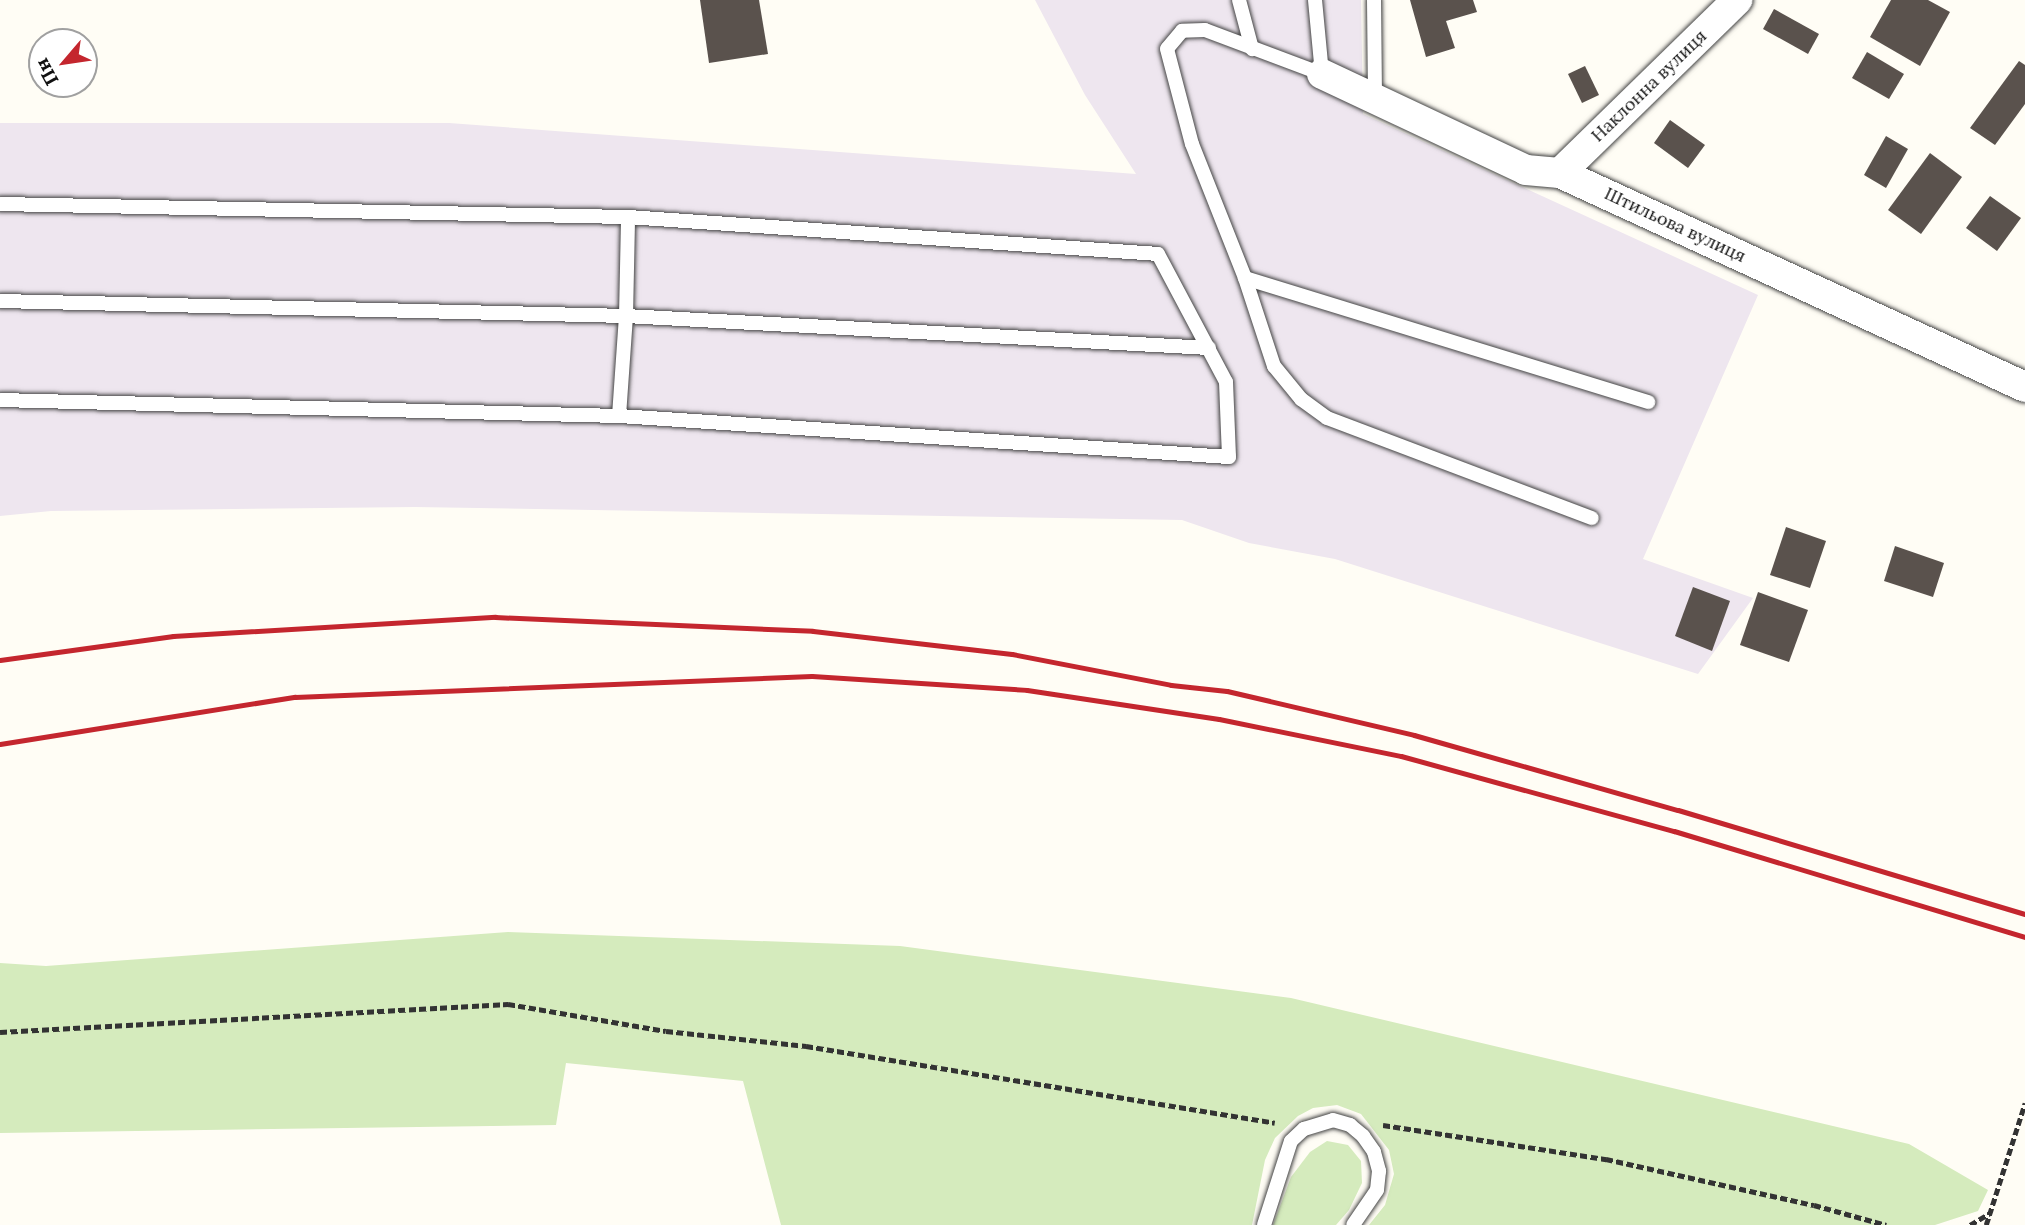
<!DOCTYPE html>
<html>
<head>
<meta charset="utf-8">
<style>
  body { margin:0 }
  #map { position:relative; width:2025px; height:1225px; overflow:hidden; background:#fffdf5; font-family:Lora,serif }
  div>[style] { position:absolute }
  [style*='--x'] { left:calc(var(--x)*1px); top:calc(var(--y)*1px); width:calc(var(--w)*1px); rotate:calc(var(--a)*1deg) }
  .industrial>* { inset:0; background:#eee6ef }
  .green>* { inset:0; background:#d5ebbd }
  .building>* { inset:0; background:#5a524d }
  .path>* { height:4.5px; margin-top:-2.25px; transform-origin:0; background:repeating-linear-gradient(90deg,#333 0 7px,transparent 0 10.5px) }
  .roads { filter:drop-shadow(0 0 2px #444) drop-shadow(0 0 2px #444) }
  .lane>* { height:14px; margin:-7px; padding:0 7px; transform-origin:7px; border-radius:7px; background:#fff }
  .street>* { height:30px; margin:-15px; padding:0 15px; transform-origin:15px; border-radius:15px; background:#fff }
  .rail>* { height:5px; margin:-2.5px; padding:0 2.5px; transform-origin:2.5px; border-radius:2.5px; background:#c4262e }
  span { translate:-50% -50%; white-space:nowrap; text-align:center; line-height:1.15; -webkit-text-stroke:7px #fff; paint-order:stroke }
  .street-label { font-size:18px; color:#111 }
  .north { position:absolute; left:28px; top:28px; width:70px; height:70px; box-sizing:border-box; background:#fff; border:2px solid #a0a0a0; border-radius:50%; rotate:241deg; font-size:19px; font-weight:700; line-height:28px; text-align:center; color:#111 }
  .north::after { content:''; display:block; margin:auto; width:24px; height:32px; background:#c4262e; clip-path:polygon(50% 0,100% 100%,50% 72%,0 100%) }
</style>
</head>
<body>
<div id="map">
  <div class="industrial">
    <i style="clip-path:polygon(1035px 0,1361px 0,1363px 114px,1758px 295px,1643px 559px,1753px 598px,1698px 674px,1335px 559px,1249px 543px,1182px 520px,415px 507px,51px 511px,0 516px,0 123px,449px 123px,1136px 174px,1085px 95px)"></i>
  </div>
  <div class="green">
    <i style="clip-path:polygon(508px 932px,900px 946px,1291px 998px,1909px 1144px,1988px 1190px,1978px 1211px,1935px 1225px,1369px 1225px,1385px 1205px,1394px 1174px,1389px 1150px,1361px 1114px,1337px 1105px,1313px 1108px,1298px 1116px,1275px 1138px,1265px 1160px,1252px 1225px,781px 1225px,743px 1081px,566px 1063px,556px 1125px,0 1133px,0 963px,46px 966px)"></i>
    <i style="clip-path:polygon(1327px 1141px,1348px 1145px,1361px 1161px,1362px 1183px,1349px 1210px,1336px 1225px,1273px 1225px,1291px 1177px,1310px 1152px)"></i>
  </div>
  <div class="building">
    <i style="clip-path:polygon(700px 0,759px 0,768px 54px,709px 63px)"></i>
    <i style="clip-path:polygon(1410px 0,1473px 0,1477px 12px,1446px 21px,1455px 48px,1426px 57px)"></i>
    <i style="clip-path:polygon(1891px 0,1928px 0,1950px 12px,1920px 66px,1870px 37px)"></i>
    <i style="clip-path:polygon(1774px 9px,1819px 34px,1808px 54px,1763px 29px)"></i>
    <i style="clip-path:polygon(1867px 52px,1904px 74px,1889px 99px,1852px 78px)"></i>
    <i style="clip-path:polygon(2019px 61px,2025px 65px,2025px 104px,1995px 145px,1970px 128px)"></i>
    <i style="clip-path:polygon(1585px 66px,1599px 95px,1582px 103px,1568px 74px)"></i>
    <i style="clip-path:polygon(1670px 120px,1705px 145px,1688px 168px,1654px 143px)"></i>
    <i style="clip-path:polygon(1886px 136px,1908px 149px,1886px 188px,1864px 175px)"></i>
    <i style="clip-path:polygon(1930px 153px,1962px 177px,1921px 234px,1888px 210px)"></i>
    <i style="clip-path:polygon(1990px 196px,2021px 218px,1997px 251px,1966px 228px)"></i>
    <i style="clip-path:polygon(1786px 527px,1826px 541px,1810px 588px,1770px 575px)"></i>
    <i style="clip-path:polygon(1895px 546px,1944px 563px,1933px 597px,1884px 581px)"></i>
    <i style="clip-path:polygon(1693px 587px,1730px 601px,1712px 651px,1675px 636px)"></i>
    <i style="clip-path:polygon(1758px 592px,1808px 610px,1789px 662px,1740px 645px)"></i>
  </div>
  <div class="path">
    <i style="--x:0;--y:1032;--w:509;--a:-3.15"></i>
    <i style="--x:508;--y:1004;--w:160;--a:9.7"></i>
    <i style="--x:666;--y:1031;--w:141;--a:6.1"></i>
    <i style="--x:806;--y:1046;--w:475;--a:9.3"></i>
    <i style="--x:1383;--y:1125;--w:226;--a:8.7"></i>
    <i style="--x:1606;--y:1159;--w:213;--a:12.5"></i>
    <i style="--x:1814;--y:1205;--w:75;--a:15.5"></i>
    <i style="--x:1970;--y:1225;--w:23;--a:-31"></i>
    <i style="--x:1986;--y:1225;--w:128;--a:-72.3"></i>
  </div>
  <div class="roads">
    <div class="lane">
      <i style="--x:1239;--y:0;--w:51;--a:75.1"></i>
      <i style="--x:1315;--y:0;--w:74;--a:84.6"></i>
      <i style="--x:1322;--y:74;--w:125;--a:-159.4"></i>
      <i style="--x:1205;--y:30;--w:23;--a:178"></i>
      <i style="--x:1182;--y:31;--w:23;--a:130"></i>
      <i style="--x:1167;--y:49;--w:98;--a:75.3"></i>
      <i style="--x:1192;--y:144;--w:144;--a:68.4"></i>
      <i style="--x:1245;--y:278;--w:93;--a:71.8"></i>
      <i style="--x:1274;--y:366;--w:43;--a:50.7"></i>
      <i style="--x:1301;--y:399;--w:32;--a:36"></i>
      <i style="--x:1327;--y:418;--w:283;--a:20.7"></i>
      <i style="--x:1374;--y:0;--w:96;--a:89.4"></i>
      <i style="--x:0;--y:204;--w:628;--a:1.19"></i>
      <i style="--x:628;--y:217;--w:531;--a:3.99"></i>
      <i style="--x:1158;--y:254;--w:145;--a:62"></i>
      <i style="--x:1226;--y:382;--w:75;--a:87.7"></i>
      <i style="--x:1229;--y:457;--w:611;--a:-176.15"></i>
      <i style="--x:619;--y:416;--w:619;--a:-178.52"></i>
      <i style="--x:1245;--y:278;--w:422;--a:17.1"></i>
      <i style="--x:0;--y:301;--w:626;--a:1.37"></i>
      <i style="--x:626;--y:316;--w:584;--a:3.14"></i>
      <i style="--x:619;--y:416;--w:100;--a:-86"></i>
      <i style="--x:626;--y:316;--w:99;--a:-88.8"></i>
      <i style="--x:1264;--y:1225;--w:88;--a:-72.2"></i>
      <i style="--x:1291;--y:1141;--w:18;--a:-43"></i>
      <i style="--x:1304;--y:1129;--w:30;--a:-17"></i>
      <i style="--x:1333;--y:1120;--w:18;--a:16"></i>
      <i style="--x:1350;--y:1125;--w:17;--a:40"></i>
      <i style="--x:1363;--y:1136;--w:19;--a:55"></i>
      <i style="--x:1374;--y:1152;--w:20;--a:75"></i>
      <i style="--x:1379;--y:1171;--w:19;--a:96"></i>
      <i style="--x:1377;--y:1190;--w:42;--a:124.4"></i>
    </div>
    <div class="street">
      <i style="--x:1322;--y:74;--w:225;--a:25.2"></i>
      <i style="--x:1526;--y:170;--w:34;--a:5"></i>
      <i style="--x:1560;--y:173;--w:512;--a:24.71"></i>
      <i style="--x:1560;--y:173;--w:248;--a:-44.3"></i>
    </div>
  </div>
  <div class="rail">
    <i style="--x:0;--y:660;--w:175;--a:-7.9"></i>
    <i style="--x:173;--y:636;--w:323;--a:-3.4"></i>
    <i style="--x:495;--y:617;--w:318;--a:2.5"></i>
    <i style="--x:813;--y:631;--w:200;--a:6.6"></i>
    <i style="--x:1012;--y:654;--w:162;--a:11"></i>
    <i style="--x:1171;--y:685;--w:56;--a:6.1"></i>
    <i style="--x:1227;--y:691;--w:192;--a:13.2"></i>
    <i style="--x:1414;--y:735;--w:274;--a:15.9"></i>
    <i style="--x:1678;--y:810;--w:362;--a:16.7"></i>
    <i style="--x:0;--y:744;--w:299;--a:-9.1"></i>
    <i style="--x:295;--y:697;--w:517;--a:-2.33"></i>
    <i style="--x:812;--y:676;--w:215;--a:3.7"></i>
    <i style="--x:1027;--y:690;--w:194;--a:8.6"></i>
    <i style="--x:1219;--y:719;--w:186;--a:11.5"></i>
    <i style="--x:1401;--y:756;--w:283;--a:15.4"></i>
    <i style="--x:1674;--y:831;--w:367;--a:16.8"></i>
  </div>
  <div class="street-label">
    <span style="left:1649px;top:86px;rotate:-44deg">Наклонна вулиця</span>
    <span style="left:1675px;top:225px;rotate:25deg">Штильова вулиця</span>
  </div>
  <div class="north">Пн</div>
</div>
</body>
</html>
